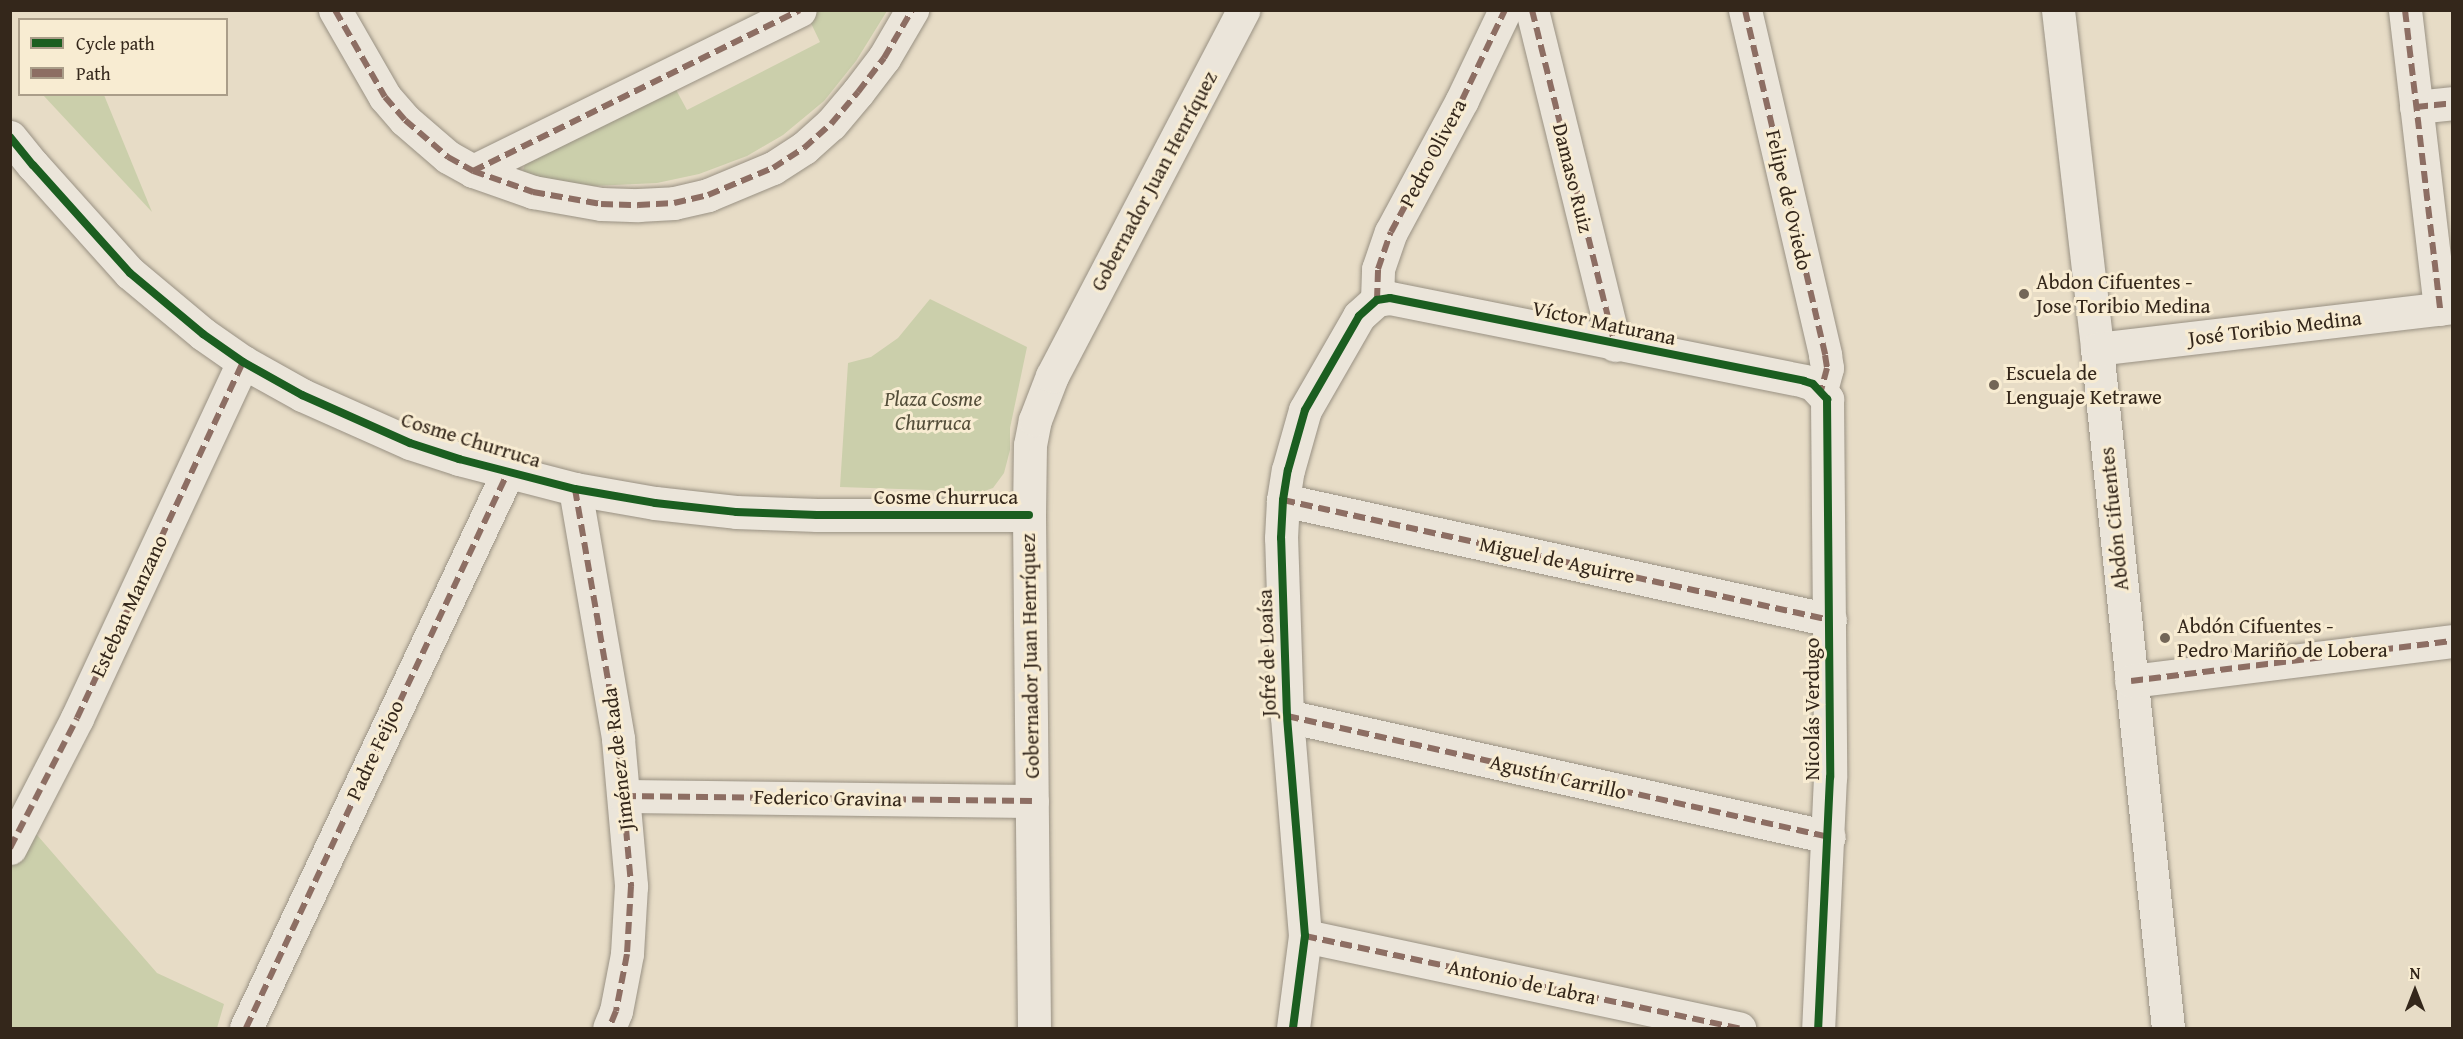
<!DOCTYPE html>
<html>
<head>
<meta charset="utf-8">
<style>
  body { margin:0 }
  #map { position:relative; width:2463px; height:1039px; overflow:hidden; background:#e7dcc6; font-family:"Gentium Book Plus",serif }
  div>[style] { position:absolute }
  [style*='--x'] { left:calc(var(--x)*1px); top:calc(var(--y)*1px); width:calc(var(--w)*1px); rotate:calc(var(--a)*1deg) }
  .green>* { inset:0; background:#cbcfab }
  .roads { filter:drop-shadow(0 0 2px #999183) drop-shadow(0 0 2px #999183) }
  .minor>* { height:33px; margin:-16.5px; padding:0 16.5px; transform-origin:16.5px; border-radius:16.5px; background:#ebe5da }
  .quiet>* { height:6px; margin-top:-3px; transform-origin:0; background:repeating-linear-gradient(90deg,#8d6e63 0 12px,transparent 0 18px) }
  .cycleway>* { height:8px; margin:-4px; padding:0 4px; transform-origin:4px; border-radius:4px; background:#1b5e20 }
  .dots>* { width:16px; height:16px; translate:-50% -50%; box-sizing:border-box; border:3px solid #f8ecd2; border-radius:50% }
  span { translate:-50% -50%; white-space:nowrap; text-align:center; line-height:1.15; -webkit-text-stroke:6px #f8ecd2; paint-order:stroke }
  .street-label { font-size:21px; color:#34271b }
  .poi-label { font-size:21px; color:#34271b }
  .left { translate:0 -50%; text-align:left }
  .park-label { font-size:21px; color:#544e3a; font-style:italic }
  .frame { position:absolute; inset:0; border:12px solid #34271b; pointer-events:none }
  .legend { position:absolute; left:18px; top:18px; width:210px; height:78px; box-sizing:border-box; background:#f8ecd2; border:2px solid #aa9d89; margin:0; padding:8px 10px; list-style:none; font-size:18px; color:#34271b }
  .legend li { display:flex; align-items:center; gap:12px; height:30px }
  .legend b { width:30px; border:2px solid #aa9d89 }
  .north { position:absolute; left:2385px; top:961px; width:60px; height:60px; -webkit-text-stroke:4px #f8ecd2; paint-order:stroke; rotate:0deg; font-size:16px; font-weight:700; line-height:24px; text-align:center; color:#34271b }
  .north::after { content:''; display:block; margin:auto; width:21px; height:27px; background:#34271b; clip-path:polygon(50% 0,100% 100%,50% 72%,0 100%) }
</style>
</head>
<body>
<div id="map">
  <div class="green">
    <i style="clip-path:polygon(820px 11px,887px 11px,856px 61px,824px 101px,783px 135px,747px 156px,699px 174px,657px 183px,593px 186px,526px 175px,523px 171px,525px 163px,674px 86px,687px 110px,820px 42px,808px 17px)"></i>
    <i style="clip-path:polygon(43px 95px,104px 95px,152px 212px)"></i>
    <i style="clip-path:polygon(930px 299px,1027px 347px,1010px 428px,1010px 450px,1004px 473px,993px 488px,973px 495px,929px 490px,840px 487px,848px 363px,871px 357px,898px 338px)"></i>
    <i style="clip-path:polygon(11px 805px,157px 973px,224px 1004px,217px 1028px,11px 1028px)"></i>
  </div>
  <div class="roads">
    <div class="minor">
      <i style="--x:335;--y:10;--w:100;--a:60.1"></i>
      <i style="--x:385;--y:97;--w:30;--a:49"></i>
      <i style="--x:405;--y:120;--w:57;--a:40.7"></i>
      <i style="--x:448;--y:157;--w:29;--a:29"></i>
      <i style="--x:473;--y:171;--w:64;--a:19.3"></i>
      <i style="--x:533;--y:192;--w:69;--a:10"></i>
      <i style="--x:601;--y:204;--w:37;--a:2"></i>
      <i style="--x:638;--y:205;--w:36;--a:-3"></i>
      <i style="--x:674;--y:203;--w:35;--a:-13"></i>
      <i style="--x:708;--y:195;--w:70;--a:-22.6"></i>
      <i style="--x:773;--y:168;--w:37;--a:-33"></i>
      <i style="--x:804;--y:148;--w:36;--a:-42"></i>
      <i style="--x:831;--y:124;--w:42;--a:-49.8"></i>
      <i style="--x:858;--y:92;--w:43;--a:-52.6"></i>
      <i style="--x:884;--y:58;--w:56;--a:-59.7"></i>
      <i style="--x:1532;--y:10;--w:345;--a:76.1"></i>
      <i style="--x:1745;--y:10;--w:354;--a:76.9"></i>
      <i style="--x:1825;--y:355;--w:13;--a:81"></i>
      <i style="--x:1827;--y:368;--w:23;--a:105"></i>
      <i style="--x:2058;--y:10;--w:341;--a:83.4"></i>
      <i style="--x:2097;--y:349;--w:683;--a:84.03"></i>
      <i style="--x:2405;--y:10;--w:301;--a:83.3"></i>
      <i style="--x:2416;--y:107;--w:36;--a:-6"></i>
      <i style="--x:10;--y:137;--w:36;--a:51"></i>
      <i style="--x:33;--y:165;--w:145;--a:48.1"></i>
      <i style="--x:130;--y:273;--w:95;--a:39.9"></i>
      <i style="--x:203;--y:334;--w:49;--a:35"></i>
      <i style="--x:243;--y:362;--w:68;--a:29.2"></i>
      <i style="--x:302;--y:395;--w:118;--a:24"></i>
      <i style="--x:410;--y:443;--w:52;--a:18.1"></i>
      <i style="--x:459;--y:459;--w:120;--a:14.5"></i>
      <i style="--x:575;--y:489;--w:81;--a:9.9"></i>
      <i style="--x:655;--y:503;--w:81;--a:6.3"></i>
      <i style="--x:736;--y:512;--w:81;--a:2.1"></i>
      <i style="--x:817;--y:515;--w:212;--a:0"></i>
      <i style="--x:473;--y:171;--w:364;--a:-26.2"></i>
      <i style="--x:1377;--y:300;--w:31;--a:-88"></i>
      <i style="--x:1378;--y:269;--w:39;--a:-71"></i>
      <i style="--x:1391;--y:232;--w:150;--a:-61.7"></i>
      <i style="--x:1462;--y:100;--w:100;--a:-64.5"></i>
      <i style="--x:2097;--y:349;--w:357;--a:-6.7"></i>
      <i style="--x:575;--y:489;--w:254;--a:80.2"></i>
      <i style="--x:618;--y:739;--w:148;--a:84.9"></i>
      <i style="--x:631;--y:886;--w:68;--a:93.4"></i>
      <i style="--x:627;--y:954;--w:58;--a:100.9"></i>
      <i style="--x:616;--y:1011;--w:18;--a:112"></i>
      <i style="--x:1283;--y:500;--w:560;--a:12.37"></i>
      <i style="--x:2131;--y:681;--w:323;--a:-7.1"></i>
      <i style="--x:1287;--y:716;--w:555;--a:12.58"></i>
      <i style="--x:624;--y:796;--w:408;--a:0.7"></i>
      <i style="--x:10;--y:848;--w:146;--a:-62.7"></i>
      <i style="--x:77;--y:718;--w:393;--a:-65"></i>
      <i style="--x:1305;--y:936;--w:444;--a:12"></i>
      <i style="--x:246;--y:1028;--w:615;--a:-64.77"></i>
      <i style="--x:1034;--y:1028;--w:513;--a:-90.56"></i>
      <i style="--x:1029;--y:515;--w:70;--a:-89.2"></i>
      <i style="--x:1030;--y:445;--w:25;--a:-79"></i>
      <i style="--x:1035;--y:420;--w:47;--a:-68.9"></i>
      <i style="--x:1052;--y:376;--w:413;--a:-62.4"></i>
      <i style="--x:1293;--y:1028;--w:93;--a:-82.6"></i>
      <i style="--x:1305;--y:936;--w:221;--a:-94.7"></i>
      <i style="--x:1287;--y:716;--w:178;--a:-91.9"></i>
      <i style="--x:1281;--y:538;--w:38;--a:-87"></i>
      <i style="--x:1283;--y:500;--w:30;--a:-81"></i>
      <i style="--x:1288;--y:470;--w:62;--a:-74.2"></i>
      <i style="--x:1305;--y:410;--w:108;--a:-60.1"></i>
      <i style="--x:1359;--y:316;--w:24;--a:-42"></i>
      <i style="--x:1377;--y:300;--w:13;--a:-9"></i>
      <i style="--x:1390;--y:298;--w:422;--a:11.3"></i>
      <i style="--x:1804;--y:381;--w:9;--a:18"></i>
      <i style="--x:1813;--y:384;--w:21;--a:47"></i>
      <i style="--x:1827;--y:399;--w:378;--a:89.5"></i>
      <i style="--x:1830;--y:777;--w:251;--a:92.7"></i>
    </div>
  </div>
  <div class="quiet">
    <i style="--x:335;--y:10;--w:100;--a:60.1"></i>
    <i style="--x:385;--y:97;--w:30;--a:49"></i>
    <i style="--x:405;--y:120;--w:57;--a:40.7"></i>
    <i style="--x:448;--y:157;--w:29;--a:29"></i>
    <i style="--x:473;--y:171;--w:64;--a:19.3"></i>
    <i style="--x:533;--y:192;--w:69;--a:10"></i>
    <i style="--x:601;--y:204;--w:37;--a:2"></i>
    <i style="--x:638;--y:205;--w:36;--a:-3"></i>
    <i style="--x:674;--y:203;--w:35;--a:-13"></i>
    <i style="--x:708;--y:195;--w:70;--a:-22.6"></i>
    <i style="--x:773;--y:168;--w:37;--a:-33"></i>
    <i style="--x:804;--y:148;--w:36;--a:-42"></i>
    <i style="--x:831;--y:124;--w:42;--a:-49.8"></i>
    <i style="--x:858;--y:92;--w:43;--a:-52.6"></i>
    <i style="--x:884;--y:58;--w:56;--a:-59.7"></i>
    <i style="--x:1532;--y:10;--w:345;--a:76.1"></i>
    <i style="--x:1745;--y:10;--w:354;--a:76.9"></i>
    <i style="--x:1825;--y:355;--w:13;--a:81"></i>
    <i style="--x:1827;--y:368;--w:23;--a:105"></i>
    <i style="--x:2405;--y:10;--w:301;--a:83.3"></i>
    <i style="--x:2416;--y:107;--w:36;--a:-6"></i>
    <i style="--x:473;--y:171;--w:364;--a:-26.2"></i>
    <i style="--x:1377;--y:300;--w:31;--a:-88"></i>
    <i style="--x:1378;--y:269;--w:39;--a:-71"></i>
    <i style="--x:1391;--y:232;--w:150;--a:-61.7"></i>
    <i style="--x:1462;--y:100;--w:100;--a:-64.5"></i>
    <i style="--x:575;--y:489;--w:254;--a:80.2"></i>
    <i style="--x:618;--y:739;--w:148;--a:84.9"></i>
    <i style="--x:631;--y:886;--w:68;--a:93.4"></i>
    <i style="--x:627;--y:954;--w:58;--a:100.9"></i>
    <i style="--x:616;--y:1011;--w:18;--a:112"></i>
    <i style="--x:1283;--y:500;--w:560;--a:12.37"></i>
    <i style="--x:2131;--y:681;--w:323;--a:-7.1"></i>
    <i style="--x:1287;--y:716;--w:555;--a:12.58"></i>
    <i style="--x:624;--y:796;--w:408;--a:0.7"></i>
    <i style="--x:10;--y:848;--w:146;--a:-62.7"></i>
    <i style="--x:77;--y:718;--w:393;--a:-65"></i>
    <i style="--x:1305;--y:936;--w:444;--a:12"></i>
    <i style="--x:246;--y:1028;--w:615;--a:-64.77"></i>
  </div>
  <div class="cycleway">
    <i style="--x:10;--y:137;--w:36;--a:51"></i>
    <i style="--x:33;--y:165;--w:145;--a:48.1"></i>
    <i style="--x:130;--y:273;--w:95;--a:39.9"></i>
    <i style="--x:203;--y:334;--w:49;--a:35"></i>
    <i style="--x:243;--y:362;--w:68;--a:29.2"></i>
    <i style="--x:302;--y:395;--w:118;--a:24"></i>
    <i style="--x:410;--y:443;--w:52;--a:18.1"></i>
    <i style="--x:459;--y:459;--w:120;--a:14.5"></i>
    <i style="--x:575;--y:489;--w:81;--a:9.9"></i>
    <i style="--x:655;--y:503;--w:81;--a:6.3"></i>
    <i style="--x:736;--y:512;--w:81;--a:2.1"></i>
    <i style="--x:817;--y:515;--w:212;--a:0"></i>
    <i style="--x:1293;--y:1028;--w:93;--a:-82.6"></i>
    <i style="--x:1305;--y:936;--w:221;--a:-94.7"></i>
    <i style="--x:1287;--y:716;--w:178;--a:-91.9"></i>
    <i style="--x:1281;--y:538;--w:38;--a:-87"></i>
    <i style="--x:1283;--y:500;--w:30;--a:-81"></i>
    <i style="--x:1288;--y:470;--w:62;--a:-74.2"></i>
    <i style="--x:1305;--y:410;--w:108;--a:-60.1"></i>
    <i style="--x:1359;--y:316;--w:24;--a:-42"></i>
    <i style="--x:1377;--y:300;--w:13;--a:-9"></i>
    <i style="--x:1390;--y:298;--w:422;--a:11.3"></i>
    <i style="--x:1804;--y:381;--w:9;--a:18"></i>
    <i style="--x:1813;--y:384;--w:21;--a:47"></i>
    <i style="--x:1827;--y:399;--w:378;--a:89.5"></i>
    <i style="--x:1830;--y:777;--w:251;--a:92.7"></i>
  </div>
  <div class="dots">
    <i style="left:2024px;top:294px;background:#736657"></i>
    <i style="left:1994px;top:385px;background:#736657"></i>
    <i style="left:2165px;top:638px;background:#736657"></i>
  </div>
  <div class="street-label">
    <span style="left:1433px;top:153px;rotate:-62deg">Pedro Olivera</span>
    <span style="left:1573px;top:178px;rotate:76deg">Damaso Ruiz</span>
    <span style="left:1154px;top:181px;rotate:-62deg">Gobernador Juan Henríquez</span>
    <span style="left:1789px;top:200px;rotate:77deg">Felipe de Oviedo</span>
    <span style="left:1604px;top:323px;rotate:12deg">Víctor Maturana</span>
    <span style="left:2275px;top:328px;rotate:-7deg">José Toribio Medina</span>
    <span style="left:471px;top:440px;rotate:17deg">Cosme Churruca</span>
    <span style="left:946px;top:497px">Cosme Churruca</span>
    <span style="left:2114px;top:519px;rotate:-96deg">Abdón Cifuentes</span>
    <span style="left:1557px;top:560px;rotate:12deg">Miguel de Aguirre</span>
    <span style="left:129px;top:606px;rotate:-65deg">Esteban Manzano</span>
    <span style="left:1267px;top:653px;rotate:-92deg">Jofré de Loaísa</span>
    <span style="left:1030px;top:656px;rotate:-91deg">Gobernador Juan Henríquez</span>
    <span style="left:1812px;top:709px;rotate:-90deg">Nicolás Verdugo</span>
    <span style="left:375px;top:750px;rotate:-65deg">Padre Feijoo</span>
    <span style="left:618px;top:759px;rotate:-97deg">Jiménez de Rada</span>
    <span style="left:1558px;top:777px;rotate:13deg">Agustín Carrillo</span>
    <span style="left:828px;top:798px;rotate:1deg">Federico Gravina</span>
    <span style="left:1522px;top:982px;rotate:12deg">Antonio de Labra</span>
  </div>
  <div class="poi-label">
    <span class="left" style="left:2036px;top:294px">Abdon Cifuentes -<br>Jose Toribio Medina</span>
    <span class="left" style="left:2006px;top:385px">Escuela de<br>Lenguaje Ketrawe</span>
    <span class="left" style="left:2177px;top:638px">Abdón Cifuentes -<br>Pedro Mariño de Lobera</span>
  </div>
  <div class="park-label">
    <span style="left:933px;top:411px">Plaza Cosme<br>Churruca</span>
  </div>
  <div class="frame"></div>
  <ul class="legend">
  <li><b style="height:8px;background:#1b5e20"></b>Cycle path</li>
  <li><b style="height:8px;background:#8d6e63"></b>Path</li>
  </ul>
  <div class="north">N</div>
</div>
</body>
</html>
